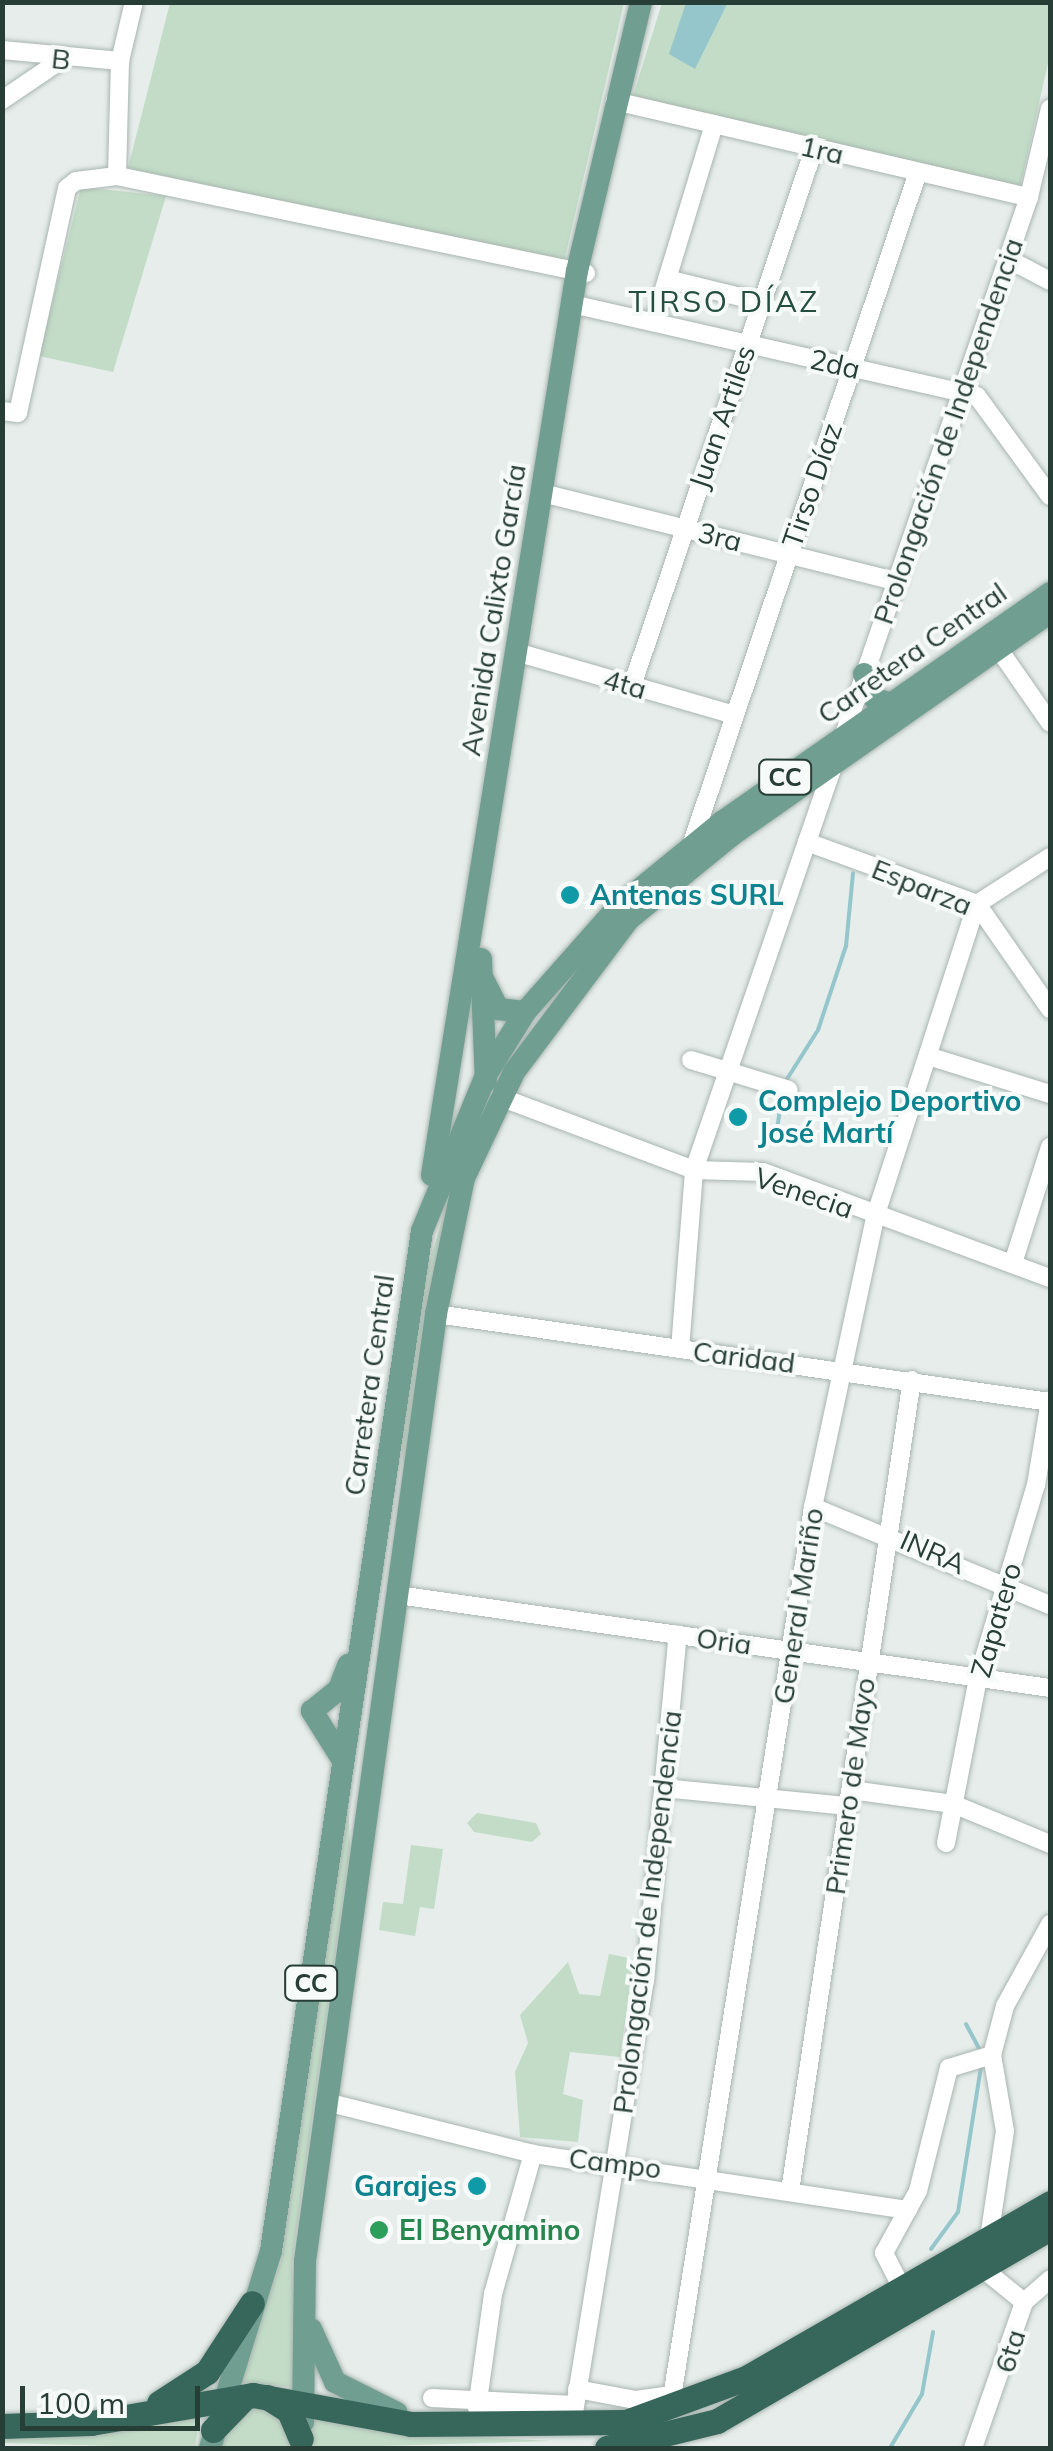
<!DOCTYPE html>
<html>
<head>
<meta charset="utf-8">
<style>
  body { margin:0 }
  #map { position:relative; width:1053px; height:2451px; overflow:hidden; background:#e6edea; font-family:Mulish,sans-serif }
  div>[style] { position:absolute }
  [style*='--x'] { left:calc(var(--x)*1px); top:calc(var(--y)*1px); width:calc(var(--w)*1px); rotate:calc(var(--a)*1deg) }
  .green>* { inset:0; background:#c2dcc7 }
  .water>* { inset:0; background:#95c6cc }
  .stream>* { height:4px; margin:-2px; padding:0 2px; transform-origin:2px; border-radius:2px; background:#95c6cc }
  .roads { filter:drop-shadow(0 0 2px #a9b5b0) drop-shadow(0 0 2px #a9b5b0) }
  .minor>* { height:18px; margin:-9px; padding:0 9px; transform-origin:9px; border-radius:9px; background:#fff }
  .major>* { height:22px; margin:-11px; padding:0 11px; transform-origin:11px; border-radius:11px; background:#709e90 }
  .highway>* { height:25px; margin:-12.5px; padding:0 12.5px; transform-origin:12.5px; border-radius:12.5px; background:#36675a }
  .dots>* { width:28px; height:28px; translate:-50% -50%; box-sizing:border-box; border:5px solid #f6faf8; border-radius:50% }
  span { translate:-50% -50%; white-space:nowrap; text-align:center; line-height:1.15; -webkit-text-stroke:8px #f6faf8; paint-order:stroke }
  .shield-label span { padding:2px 8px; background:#f6faf8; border:2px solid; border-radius:8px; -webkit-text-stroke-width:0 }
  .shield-label { font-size:25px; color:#273e36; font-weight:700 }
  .street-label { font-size:28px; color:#273e36 }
  .culture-label { font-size:28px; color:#0d838f; font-weight:700 }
  .left { translate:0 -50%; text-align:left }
  .right { translate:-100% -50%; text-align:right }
  .leisure-label { font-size:28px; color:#27864d; font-weight:700 }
  .neighbourhood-label { font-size:30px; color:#254e42; letter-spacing:2.5px }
  .frame { position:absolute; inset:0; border:5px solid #273e36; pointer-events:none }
  .scale { position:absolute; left:20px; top:2386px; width:180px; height:45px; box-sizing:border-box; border:5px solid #273e36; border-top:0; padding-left:12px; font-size:30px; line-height:35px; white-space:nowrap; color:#273e36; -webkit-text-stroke:8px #f6faf8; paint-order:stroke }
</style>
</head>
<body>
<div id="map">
  <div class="green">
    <i style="clip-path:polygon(170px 3px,624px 3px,564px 262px,128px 168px)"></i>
    <i style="clip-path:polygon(662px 3px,1050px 3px,1050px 54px,1020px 188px,633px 96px)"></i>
    <i style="clip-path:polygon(81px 187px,166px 196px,113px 372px,39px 356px)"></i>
    <i style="clip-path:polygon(462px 1154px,404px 1478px,401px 1432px,420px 1293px)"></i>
    <i style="clip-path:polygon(348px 1799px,350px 1848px,292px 2262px,296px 2387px,238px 2383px,281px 2261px)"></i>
    <i style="clip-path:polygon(477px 1813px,536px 1823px,541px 1834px,532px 1842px,474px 1832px,467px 1823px)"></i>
    <i style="clip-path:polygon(411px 1845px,443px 1849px,434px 1909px,420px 1907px,415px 1936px,379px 1930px,383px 1902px,403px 1904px)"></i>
    <i style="clip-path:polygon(609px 1954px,634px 1959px,620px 2057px,570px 2052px,563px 2094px,583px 2100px,578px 2142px,520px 2137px,515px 2072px,528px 2043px,520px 2015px,568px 1962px,579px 1994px,600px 1996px)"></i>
    <i style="clip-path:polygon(241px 2405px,276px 2407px,294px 2448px,219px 2448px)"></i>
    <i style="clip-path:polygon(200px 2413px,195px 2448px,3px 2443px,3px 2436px,93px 2437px)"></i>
    <i style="clip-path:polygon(312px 2413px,418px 2434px,552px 2441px,309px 2448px)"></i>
  </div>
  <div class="water">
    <i style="clip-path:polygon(686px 3px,727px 4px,695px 69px,669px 54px)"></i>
  </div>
  <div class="stream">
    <i style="--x:787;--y:1079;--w:58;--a:-57.7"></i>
    <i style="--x:818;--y:1030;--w:89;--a:-71.6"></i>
    <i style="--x:846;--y:946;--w:73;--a:-84.5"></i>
    <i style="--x:777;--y:1129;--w:25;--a:-81"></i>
    <i style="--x:966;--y:2024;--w:30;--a:62"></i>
    <i style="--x:931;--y:2249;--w:46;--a:-53.9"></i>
    <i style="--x:958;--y:2212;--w:147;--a:-81"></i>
    <i style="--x:890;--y:2448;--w:63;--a:-59.3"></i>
    <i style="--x:922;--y:2394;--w:63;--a:-79.9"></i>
  </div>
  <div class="roads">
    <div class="minor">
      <i style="--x:2;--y:50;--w:119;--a:5.3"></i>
      <i style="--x:2;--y:100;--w:71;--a:-34.1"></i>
      <i style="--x:615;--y:101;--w:425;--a:13.1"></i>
      <i style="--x:117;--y:176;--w:115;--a:-88.5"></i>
      <i style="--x:120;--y:61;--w:61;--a:-76.7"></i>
      <i style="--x:1008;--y:259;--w:47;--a:27.6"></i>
      <i style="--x:667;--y:279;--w:97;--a:13.7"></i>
      <i style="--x:572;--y:304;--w:415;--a:12.8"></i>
      <i style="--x:977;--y:396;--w:124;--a:53.9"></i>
      <i style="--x:654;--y:322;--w:207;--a:-73.1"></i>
      <i style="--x:2;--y:411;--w:16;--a:7"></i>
      <i style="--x:18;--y:413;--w:230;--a:-77.7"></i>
      <i style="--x:67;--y:188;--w:11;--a:-38"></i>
      <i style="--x:76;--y:181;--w:41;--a:-7"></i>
      <i style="--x:117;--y:176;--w:479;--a:11.7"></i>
      <i style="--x:542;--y:493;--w:367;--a:14"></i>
      <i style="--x:991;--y:638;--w:103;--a:55.2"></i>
      <i style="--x:516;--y:652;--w:227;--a:16.1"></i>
      <i style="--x:632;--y:686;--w:567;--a:-71.28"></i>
      <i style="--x:807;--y:842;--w:181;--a:20"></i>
      <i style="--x:977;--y:904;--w:128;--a:55.2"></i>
      <i style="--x:691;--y:846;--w:711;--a:-71.39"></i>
      <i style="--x:928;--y:1056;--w:128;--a:17.3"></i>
      <i style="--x:691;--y:1060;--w:102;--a:17"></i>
      <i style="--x:500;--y:1097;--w:207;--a:20.6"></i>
      <i style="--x:694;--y:1170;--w:69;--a:1.7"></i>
      <i style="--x:763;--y:1172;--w:306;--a:20.3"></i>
      <i style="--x:1013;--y:1263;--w:122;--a:-72.3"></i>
      <i style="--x:436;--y:1314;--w:620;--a:8.16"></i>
      <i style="--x:680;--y:1349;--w:180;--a:-85.5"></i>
      <i style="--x:694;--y:1170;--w:1029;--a:-71"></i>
      <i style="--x:1029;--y:197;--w:91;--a:-76.7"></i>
      <i style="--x:813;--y:1507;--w:256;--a:22.5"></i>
      <i style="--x:398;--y:1595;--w:659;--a:8.12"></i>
      <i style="--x:663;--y:1788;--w:186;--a:5.6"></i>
      <i style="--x:851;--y:1790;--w:103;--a:7.8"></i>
      <i style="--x:953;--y:1804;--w:105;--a:22.4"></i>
      <i style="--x:946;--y:1843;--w:168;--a:-79"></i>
      <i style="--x:978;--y:1678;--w:202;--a:-73.3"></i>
      <i style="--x:1036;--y:1485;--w:86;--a:-80.6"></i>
      <i style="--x:326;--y:2102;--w:213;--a:14.1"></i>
      <i style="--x:533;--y:2154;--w:379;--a:8.5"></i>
      <i style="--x:790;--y:2191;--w:820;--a:-81.45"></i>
      <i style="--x:989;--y:2238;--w:108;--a:-81.5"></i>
      <i style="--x:1005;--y:2131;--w:77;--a:-99.7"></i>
      <i style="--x:992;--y:2055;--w:51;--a:-75.1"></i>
      <i style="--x:1005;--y:2006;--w:94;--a:-61.2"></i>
      <i style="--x:903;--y:2290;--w:42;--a:-117.2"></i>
      <i style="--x:884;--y:2253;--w:71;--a:-61.3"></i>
      <i style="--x:918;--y:2191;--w:127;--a:-75.9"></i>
      <i style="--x:949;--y:2068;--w:45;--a:-16.8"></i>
      <i style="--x:1024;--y:2302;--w:35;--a:-41"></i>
      <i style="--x:577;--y:2389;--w:60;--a:10.6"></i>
      <i style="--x:636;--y:2400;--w:36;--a:-8"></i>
      <i style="--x:432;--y:2398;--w:143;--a:2.8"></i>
      <i style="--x:670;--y:2410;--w:914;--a:-81"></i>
      <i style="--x:813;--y:1507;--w:297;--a:-77.9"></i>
      <i style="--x:875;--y:1217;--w:329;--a:-72"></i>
      <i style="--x:977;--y:904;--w:87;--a:-32.8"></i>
      <i style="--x:514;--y:2414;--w:37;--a:-171"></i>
      <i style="--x:477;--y:2408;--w:115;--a:-82"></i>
      <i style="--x:493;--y:2294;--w:146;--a:-74.1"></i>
      <i style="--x:572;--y:2425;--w:450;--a:-80.7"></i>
      <i style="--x:645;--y:1981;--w:348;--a:-84.6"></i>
      <i style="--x:973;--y:2448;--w:155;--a:-70.7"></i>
      <i style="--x:1024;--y:2302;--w:54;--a:-141"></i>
    </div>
    <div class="major">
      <i style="--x:864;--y:674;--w:27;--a:66"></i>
      <i style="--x:875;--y:699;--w:26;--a:16"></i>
      <i style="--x:481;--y:959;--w:122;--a:87.7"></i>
      <i style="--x:484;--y:981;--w:31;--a:63"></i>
      <i style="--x:498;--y:1009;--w:27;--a:6"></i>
      <i style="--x:432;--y:1175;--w:916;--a:-80.89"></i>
      <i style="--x:577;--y:271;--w:277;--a:-76.6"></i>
      <i style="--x:342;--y:1759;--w:57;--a:-122"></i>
      <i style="--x:312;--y:1711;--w:35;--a:-39"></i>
      <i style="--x:339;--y:1689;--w:26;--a:-69"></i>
      <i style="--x:311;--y:2329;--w:58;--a:65.6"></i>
      <i style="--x:335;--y:2382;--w:69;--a:26.6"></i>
      <i style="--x:303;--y:2422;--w:161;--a:-89.3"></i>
      <i style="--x:305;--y:2261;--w:956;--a:-82.12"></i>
      <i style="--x:436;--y:1314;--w:139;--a:-78.4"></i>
      <i style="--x:464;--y:1178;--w:117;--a:-64.7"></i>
      <i style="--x:514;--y:1072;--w:191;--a:-53.1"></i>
      <i style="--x:629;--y:919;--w:133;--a:-39.2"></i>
      <i style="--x:732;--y:835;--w:388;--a:-35"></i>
      <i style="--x:210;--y:2448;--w:206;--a:-72.8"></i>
      <i style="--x:271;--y:2251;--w:1031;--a:-81.58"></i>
      <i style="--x:422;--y:1231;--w:169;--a:-67.7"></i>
      <i style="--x:486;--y:1075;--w:74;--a:-58.2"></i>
      <i style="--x:525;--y:1012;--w:140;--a:-48.5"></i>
      <i style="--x:618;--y:907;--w:134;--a:-39.3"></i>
      <i style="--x:722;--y:822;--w:400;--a:-34.9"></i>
    </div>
    <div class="highway">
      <i style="--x:267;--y:2397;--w:26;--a:32"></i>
      <i style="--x:289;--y:2411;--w:30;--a:67"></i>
      <i style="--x:159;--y:2403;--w:57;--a:-32.9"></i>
      <i style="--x:207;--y:2372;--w:82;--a:-56.9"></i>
      <i style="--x:2;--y:2426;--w:89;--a:-1.9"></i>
      <i style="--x:91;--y:2423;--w:164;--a:-9.8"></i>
      <i style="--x:253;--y:2395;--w:161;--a:10.4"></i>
      <i style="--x:411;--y:2424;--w:215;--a:-0.5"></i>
      <i style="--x:626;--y:2422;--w:128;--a:-20.1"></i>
      <i style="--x:746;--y:2378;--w:351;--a:-29.9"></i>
      <i style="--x:213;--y:2430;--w:45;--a:-45.9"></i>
      <i style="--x:607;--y:2448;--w:113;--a:-13.8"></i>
      <i style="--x:717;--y:2421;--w:385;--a:-30.1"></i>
    </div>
  </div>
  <div class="dots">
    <i style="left:570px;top:895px;background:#0f9aa8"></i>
    <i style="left:738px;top:1117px;background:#0f9aa8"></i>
    <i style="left:477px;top:2186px;background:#0f9aa8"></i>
    <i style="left:379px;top:2230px;background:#2e9e5b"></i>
  </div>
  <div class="shield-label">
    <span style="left:785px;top:777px">CC</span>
    <span style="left:311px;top:1983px">CC</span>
  </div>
  <div class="street-label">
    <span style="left:61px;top:59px;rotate:6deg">B</span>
    <span style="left:822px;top:150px;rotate:13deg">1ra</span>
    <span style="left:835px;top:364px;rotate:13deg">2da</span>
    <span style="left:722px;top:417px;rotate:-71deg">Juan Artiles</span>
    <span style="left:948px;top:431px;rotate:-71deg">Prolongación de Independencia</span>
    <span style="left:812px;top:485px;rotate:-71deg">Tirso Díaz</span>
    <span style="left:720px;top:537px;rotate:14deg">3ra</span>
    <span style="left:493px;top:610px;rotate:-81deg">Avenida Calixto García</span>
    <span style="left:912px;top:653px;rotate:-35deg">Carretera Central</span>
    <span style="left:625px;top:684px;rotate:16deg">4ta</span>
    <span style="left:922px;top:887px;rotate:22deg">Esparza</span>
    <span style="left:804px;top:1193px;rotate:19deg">Venecia</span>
    <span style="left:744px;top:1357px;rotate:7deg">Caridad</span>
    <span style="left:369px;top:1385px;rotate:-82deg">Carretera Central</span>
    <span style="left:933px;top:1552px;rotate:24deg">INRA</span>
    <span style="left:798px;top:1606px;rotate:-81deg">General Mariño</span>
    <span style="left:996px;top:1620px;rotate:-74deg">Zapatero</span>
    <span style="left:724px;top:1641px;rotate:8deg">Oria</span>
    <span style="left:850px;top:1786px;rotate:-82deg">Primero de Mayo</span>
    <span style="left:647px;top:1912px;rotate:-83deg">Prolongación de Independencia</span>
    <span style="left:615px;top:2163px;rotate:7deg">Campo</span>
    <span style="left:1010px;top:2351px;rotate:-73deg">6ta</span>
  </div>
  <div class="culture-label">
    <span class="left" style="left:590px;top:895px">Antenas SURL</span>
    <span class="left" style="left:758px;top:1117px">Complejo Deportivo<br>José Martí</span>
    <span class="right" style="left:457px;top:2186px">Garajes</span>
  </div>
  <div class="leisure-label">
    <span class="left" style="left:399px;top:2230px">El Benyamino</span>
  </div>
  <div class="neighbourhood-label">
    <span style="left:724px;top:301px">TIRSO DÍAZ</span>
  </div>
  <div class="frame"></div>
  <div class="scale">100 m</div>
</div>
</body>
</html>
